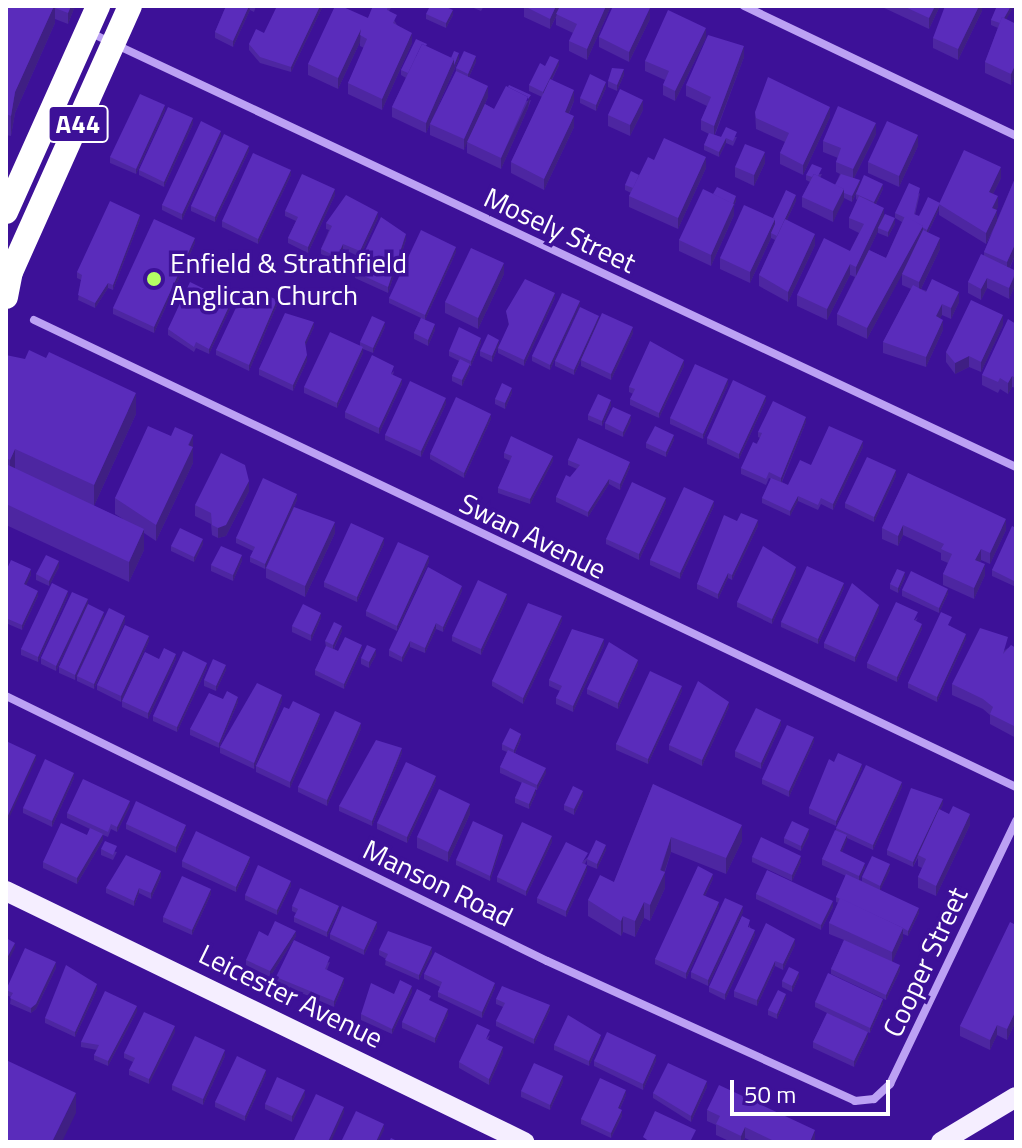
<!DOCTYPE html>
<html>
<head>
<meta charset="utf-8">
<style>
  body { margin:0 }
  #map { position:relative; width:1022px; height:1148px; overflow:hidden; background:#3d1198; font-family:"Titillium Web",sans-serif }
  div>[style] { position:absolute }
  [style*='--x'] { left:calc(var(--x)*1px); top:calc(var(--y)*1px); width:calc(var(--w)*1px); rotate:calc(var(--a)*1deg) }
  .street>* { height:8px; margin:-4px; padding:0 4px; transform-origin:4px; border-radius:4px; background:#bca1f4 }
  .primary>* { height:20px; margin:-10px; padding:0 10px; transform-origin:10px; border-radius:10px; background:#f5eeff }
  .highway>* { height:24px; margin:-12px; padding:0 12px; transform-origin:12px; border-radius:12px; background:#fff }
  .wall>* { inset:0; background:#4d26a1 }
  .shaded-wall>* { inset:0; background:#3f1f83 }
  .building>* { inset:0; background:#5a2cbb }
  .dots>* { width:22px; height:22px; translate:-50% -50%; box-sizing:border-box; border:4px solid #3d1198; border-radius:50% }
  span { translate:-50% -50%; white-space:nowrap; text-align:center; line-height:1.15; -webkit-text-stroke:7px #3d1198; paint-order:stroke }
  .shield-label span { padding:2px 6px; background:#3d1198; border:2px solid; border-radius:6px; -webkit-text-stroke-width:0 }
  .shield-label { font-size:26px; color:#fff; font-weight:700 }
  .street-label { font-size:28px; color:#fff }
  .poi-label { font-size:28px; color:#fff }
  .left { translate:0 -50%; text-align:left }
  .frame { position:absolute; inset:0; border:8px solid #fff; pointer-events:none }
  .scale { position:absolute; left:730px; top:1080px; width:160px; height:36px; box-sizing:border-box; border:4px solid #fff; border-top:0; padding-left:10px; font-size:24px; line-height:28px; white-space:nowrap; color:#fff; -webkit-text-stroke:6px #3d1198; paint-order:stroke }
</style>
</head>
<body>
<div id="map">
  <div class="street">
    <i style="--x:744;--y:6;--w:301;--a:25.5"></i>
    <i style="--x:91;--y:33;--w:1022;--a:25.14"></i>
    <i style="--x:34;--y:320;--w:1087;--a:25.43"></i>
    <i style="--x:6;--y:696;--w:602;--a:26.1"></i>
    <i style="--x:547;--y:961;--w:338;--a:24.4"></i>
    <i style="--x:855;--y:1101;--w:19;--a:-6"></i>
    <i style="--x:874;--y:1099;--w:22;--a:-43"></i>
    <i style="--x:890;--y:1084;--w:292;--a:-64.4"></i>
  </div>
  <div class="primary">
    <i style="--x:6;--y:891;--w:576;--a:25.85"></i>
    <i style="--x:941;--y:1142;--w:87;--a:-31"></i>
  </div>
  <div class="highway">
    <i style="--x:6;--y:212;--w:226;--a:-65.9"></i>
    <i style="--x:6;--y:297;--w:25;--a:-79"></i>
    <i style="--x:11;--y:272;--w:291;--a:-65.9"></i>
  </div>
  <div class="wall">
    <i style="clip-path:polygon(6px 6px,75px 6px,68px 24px,55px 19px,55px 23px,15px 113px,11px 136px,6px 135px)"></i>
    <i style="clip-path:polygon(226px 6px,256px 6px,254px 12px,250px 10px,233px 47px,215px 38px,215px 32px)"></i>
    <i style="clip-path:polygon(323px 6px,291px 72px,260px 63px,249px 50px,249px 44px,264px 33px)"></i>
    <i style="clip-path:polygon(373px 6px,392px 6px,389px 11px,397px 25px,412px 43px,382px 110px,348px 94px,348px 83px,364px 48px,360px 46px,360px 42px,338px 89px,308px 75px,308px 64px,368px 18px)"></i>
    <i style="clip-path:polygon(469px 6px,484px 6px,481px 11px)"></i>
    <i style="clip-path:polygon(524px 6px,611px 6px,587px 60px,569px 51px,569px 41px,573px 33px,556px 25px,556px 17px,550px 29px,524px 17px)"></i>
    <i style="clip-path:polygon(880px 6px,940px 6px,929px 29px)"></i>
    <i style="clip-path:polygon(982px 6px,982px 11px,958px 60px,933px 48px,933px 38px)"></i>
    <i style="clip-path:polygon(997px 6px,1014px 6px,1006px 19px,1016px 24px,1016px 73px,1011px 85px,985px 73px,985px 62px,998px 28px,991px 25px,991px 20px)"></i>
    <i style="clip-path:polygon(426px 14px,453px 15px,446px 28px,426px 19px)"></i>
    <i style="clip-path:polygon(650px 19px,629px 62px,599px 47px,599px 37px)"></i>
    <i style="clip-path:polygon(706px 38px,675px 101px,663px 95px,663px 85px,665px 80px,645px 71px,645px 61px)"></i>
    <i style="clip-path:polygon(427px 47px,451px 58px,459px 59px,426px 133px,392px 117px,392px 107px,406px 78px,401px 75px,401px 70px)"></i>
    <i style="clip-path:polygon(744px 57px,715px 135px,721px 137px,737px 137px,733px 146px,726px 143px,719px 157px,704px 150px,704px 145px,709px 134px,701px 130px,701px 120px,707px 106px,686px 96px,686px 85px)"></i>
    <i style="clip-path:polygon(476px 62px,469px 77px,488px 97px,485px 104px,494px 109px,531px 100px,528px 108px,501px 169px,467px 153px,467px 142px,464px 150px,430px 135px,430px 124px,456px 72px,456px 68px)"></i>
    <i style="clip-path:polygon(559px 65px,552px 80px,574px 101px,569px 114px,574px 127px,544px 190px,511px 173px,511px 162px,542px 97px,529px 91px,529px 85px,545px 66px)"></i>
    <i style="clip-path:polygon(624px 75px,617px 91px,608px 87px,608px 81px)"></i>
    <i style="clip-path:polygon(606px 88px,596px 111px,580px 103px,580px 98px)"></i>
    <i style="clip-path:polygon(643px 110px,630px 136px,608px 126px,608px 115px)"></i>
    <i style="clip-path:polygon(165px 111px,136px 174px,110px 163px,110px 157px)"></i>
    <i style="clip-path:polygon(755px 112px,830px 117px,803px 175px,780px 164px,780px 153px,785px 142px,756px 129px)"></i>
    <i style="clip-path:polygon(193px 124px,164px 187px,139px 175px,139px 170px)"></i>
    <i style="clip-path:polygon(876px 134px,854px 178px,860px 185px,883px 189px,876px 204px,884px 216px,895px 224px,888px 237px,878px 233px,878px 231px,869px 250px,886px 258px,902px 222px,895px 218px,895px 213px,920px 193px,915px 215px,919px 216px,939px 203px,1001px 178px,993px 194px,998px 207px,996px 210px,997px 220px,1016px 176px,1016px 253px,1010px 268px,1016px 271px,1016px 283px,1009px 299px,987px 288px,981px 300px,968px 293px,968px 282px,984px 255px,984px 252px,993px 231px,986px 244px,939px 215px,939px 210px,928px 233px,940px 249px,921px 289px,959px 302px,951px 319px,942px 315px,940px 318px,943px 330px,926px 367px,883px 353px,883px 342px,911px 289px,902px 285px,902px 274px,867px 339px,837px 325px,837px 314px,855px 277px,850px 275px,827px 320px,797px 306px,797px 295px,850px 251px,859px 233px,849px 228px,849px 218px,857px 200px,856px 199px,856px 194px,852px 202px,844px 198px,833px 222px,802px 207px,802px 197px,810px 182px,806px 180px,806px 175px,822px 174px,820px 178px,835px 185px,840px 174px,836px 172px,836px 162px,838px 158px,823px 152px,823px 141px)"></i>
    <i style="clip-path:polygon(221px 136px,182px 220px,162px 210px,162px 205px)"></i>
    <i style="clip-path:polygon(918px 146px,899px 187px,868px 173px,868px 162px)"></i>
    <i style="clip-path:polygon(249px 151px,215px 222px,191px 211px,191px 206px)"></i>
    <i style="clip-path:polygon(654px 160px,706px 168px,678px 229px,629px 207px,629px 196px,631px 193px,625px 190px,625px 185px,639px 175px)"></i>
    <i style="clip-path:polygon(765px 163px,754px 186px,735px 177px,735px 167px)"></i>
    <i style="clip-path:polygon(291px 175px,258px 244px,222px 227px,222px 221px)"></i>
    <i style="clip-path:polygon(713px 194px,736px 201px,734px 206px,734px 215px,711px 266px,679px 251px,679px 240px)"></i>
    <i style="clip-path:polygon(335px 195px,308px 253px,288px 243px,288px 238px,296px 221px,285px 216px,285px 211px)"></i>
    <i style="clip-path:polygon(796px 201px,787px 220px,815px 245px,788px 302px,759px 286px,759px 275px,775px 240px,771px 238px,750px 283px,720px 269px,720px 258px)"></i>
    <i style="clip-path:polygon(378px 218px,360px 257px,343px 249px,337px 262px,321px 254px,321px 249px,329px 230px,326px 229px,326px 223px)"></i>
    <i style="clip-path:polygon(140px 220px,113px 290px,108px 288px,95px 308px,78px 300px,81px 280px,77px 278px,77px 272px)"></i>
    <i style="clip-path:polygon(406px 240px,388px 293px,355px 278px,355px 272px)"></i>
    <i style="clip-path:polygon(195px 243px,154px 333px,113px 314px,113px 308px)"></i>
    <i style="clip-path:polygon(456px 252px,425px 320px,435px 330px,428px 346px,414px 339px,414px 333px,421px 318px,389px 303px,389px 298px)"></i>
    <i style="clip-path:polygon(504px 274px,478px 329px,445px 313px,445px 302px)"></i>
    <i style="clip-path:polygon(555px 298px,524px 366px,498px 353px,498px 348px,509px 326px,506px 311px)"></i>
    <i style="clip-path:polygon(255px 301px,277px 305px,249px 371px,216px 355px,216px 350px)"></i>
    <i style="clip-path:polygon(580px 306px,550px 370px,532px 361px,532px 356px)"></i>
    <i style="clip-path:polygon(231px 307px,209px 354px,196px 348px,194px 352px,168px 335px,168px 329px)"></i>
    <i style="clip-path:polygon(599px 320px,633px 333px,611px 380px,581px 366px,581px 360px,574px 375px,555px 366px,555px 361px)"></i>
    <i style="clip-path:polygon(1016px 324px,1016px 388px,1012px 387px,1008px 394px,1000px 389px,998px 393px,982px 385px,982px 375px)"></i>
    <i style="clip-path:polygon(1003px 325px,981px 372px,969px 367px,955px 374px,946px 362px,946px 352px)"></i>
    <i style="clip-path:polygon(314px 327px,305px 346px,307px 361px,293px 391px,259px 375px,259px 369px)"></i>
    <i style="clip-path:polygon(385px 327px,373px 353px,363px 349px,363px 353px,337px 408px,304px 393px,304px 387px,360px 346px,360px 342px)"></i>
    <i style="clip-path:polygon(481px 343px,471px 366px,470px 366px,470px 369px,462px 386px,452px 381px,452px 376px,459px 361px,449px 356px,449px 351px)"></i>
    <i style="clip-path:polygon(499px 345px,492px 362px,480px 356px,480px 351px)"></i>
    <i style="clip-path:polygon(6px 355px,136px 414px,94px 506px,123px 519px,115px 514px,115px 498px,171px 436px,193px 435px,193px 463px,156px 541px,144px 533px,144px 550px,129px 582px,6px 525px)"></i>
    <i style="clip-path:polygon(684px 366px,659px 418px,630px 405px,630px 399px,633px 394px,629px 392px,629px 387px)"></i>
    <i style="clip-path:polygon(394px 371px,393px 375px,402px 384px,379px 434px,345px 418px,345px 412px)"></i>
    <i style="clip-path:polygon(728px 385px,703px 439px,670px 424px,670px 418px)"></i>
    <i style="clip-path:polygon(512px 393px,505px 409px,495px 404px,495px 399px)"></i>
    <i style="clip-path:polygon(766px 401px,739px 459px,707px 444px,707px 438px)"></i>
    <i style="clip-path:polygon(446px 404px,421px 457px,385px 440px,385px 435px)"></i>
    <i style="clip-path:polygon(611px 406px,602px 426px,588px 420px,588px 415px)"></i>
    <i style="clip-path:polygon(491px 419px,464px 478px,430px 459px,430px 454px)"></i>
    <i style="clip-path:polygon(631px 421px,623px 437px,605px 429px,605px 423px)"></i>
    <i style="clip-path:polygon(806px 422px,782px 482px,788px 485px,811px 465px,863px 447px,833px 510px,821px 504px,818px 510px,798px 501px,790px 516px,762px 503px,762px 498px,771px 479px,769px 478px,766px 485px,741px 474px,741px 468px,760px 438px,758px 437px,758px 432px)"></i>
    <i style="clip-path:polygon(674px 440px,666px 457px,646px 448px,646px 443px)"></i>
    <i style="clip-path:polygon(504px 453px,553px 461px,530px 504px,498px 493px,498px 488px,510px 461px,504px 458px)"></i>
    <i style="clip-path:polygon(568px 460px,630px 467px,620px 490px,609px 484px,588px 517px,556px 502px,556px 497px,577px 469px,568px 465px)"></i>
    <i style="clip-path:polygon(908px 473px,1006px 530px,990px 564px,981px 560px,980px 562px,985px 575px,974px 599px,943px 585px,943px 574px,948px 563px,941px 560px,941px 553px,903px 535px,898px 546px,882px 539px,882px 528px)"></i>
    <i style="clip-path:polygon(896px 476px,874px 522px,845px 508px,845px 503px)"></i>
    <i style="clip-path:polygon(249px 491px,226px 536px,218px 538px,212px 535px,211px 524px,195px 516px,195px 505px)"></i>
    <i style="clip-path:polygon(297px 500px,265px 569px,250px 562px,250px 557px,253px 551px,236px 543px,236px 538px)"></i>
    <i style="clip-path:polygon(666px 503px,639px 560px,606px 544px,606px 539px)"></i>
    <i style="clip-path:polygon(714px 506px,680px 579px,650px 565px,650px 560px)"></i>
    <i style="clip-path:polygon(737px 521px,758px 526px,732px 580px,728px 578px,718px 599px,697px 589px,697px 584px)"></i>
    <i style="clip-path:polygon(1016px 528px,1016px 587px,992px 576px,992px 570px)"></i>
    <i style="clip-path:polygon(335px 533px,305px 597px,266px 578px,266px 568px)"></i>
    <i style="clip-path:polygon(203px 544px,194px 562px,171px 551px,171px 546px)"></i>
    <i style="clip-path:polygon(384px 544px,357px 602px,324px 587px,324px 582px)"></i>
    <i style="clip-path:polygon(242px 561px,233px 581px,211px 571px,211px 565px)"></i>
    <i style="clip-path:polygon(429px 562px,397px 631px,366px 616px,366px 611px)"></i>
    <i style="clip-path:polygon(59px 567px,49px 586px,36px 580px,36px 574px)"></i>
    <i style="clip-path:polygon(6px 571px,31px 575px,26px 585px,38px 596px,22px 630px,8px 624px)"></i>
    <i style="clip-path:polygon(796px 573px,772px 624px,737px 607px,737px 602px)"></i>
    <i style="clip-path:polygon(905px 578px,898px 593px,890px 589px,890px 584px)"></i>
    <i style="clip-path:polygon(844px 588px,818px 644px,781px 627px,781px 622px)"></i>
    <i style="clip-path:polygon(902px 590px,948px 594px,939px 613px,902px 596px)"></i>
    <i style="clip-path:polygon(462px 591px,443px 632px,436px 629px,425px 653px,410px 647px,402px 662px,389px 656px,389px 650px)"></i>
    <i style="clip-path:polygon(68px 596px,38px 662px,21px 655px,21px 649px)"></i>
    <i style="clip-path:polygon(507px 599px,481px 655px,452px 641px,452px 636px)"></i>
    <i style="clip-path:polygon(88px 605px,56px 671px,41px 664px,41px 658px)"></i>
    <i style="clip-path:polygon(879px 611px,855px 662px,824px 648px,824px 643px)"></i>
    <i style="clip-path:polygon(104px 617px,75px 680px,59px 673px,59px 667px)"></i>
    <i style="clip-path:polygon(918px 617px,916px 621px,922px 629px,897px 682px,867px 668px,867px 663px)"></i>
    <i style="clip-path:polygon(321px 618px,311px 641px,292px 632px,292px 626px)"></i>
    <i style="clip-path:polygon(562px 621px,523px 704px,492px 686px,492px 681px)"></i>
    <i style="clip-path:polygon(125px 622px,94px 689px,77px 681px,77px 676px)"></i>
    <i style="clip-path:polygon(952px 623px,950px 626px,966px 639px,937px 702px,908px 688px,908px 683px)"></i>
    <i style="clip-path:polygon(342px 631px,334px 649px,338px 651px,362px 650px,344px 689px,315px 675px,315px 670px,326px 647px,325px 641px)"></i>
    <i style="clip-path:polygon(149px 641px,121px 702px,97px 690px,97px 685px)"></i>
    <i style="clip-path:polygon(604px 645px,573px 712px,556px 704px,556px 698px,560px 691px,549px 686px,549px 680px)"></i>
    <i style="clip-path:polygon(1008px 648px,1016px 648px,1016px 738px,990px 724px,990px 715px,983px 709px,952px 695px,952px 684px)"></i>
    <i style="clip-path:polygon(376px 655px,369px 668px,361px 664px,361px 658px)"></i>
    <i style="clip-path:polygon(159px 659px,176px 659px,148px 719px,122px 707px,122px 701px)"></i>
    <i style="clip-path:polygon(638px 665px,618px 709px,587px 694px,587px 689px)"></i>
    <i style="clip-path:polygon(207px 668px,177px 732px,153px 721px,153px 716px)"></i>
    <i style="clip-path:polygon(226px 670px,216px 691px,204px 686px,204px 680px)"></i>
    <i style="clip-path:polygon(682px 691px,648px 764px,616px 750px,616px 744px)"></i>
    <i style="clip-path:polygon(223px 699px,238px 702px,219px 748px,190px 735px,190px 729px)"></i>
    <i style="clip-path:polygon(282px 701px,254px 769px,220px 753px,220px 747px)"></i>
    <i style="clip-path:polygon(729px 707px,702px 766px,669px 750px,669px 745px)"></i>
    <i style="clip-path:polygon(289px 709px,320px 719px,290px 788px,256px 772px,256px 766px)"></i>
    <i style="clip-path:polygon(781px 725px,761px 769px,735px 757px,735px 751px)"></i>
    <i style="clip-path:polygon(361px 729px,327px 806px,298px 792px,298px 787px)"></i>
    <i style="clip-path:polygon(521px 739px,515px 753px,546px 773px,537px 790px,536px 790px,536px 794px,529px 809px,515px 803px,515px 798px,522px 783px,500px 773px,500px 767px,507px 752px,502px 750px,502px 744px)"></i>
    <i style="clip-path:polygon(814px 742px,789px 797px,762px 784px,762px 779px)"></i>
    <i style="clip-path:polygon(402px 753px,372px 826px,339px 811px,339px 806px)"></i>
    <i style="clip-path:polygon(834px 762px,862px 769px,836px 826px,809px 814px,809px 808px)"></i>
    <i style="clip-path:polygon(74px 778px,52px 827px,23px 813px,23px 808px)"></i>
    <i style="clip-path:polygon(436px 781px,407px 843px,377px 829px,377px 823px)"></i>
    <i style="clip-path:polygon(653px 784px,742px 841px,726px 874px,671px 852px,665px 872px,665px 888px,650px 921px,644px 918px,635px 937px,623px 932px,621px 936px,588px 916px,588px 900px,614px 882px)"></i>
    <i style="clip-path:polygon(902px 787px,873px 850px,847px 838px,842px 852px,865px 868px,859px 880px,862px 881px,862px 877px,890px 870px,880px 890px,919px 913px,908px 936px,903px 934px,903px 938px,892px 962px,900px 971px,886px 1000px,831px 974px,831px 969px,844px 940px,829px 934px,829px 923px,838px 903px,836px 902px,836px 897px,846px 876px,822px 865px,822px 859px,836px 831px,836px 828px)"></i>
    <i style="clip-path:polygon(583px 796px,574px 815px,564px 810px,564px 805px)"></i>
    <i style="clip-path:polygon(943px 804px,940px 810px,970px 825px,936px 896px,918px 888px,918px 877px,922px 868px,918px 866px,918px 858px,913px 867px,887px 855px,887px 850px)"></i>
    <i style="clip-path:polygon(130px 806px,117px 832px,111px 829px,108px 837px,103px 835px,103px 840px,77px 884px,43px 868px,43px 862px,87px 835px,90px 829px,67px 818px,67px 813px)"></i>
    <i style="clip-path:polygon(470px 814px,448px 862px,417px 848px,417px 837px)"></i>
    <i style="clip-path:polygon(126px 824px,186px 830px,176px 853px,126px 829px)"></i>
    <i style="clip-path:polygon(809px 835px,801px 851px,784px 843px,784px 838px)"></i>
    <i style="clip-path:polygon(503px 840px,490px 881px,456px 865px,456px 860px)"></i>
    <i style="clip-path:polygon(552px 842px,526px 896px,497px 882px,497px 877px)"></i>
    <i style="clip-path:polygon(101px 849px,117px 852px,113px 860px,101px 855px)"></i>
    <i style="clip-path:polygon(606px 850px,597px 869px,587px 865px,587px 860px,585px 864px,587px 871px,566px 917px,537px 903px,537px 898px,588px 857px)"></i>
    <i style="clip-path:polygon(752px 857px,801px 862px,792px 881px,752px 862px)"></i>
    <i style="clip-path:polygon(182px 861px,250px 862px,236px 892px,182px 867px)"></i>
    <i style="clip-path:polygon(161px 877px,151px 899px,139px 893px,134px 906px,106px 893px,106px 888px)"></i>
    <i style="clip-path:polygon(713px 879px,705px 896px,719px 907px,686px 979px,655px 964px,655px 959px)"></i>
    <i style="clip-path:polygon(291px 886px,277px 915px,245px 900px,245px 895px)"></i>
    <i style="clip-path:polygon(211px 894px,192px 935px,163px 922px,163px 917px)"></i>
    <i style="clip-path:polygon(756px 894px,833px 907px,821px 930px,756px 899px)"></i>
    <i style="clip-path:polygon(292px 906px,339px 911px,327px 937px,294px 922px,294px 917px,296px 913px,292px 911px)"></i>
    <i style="clip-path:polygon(743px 912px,708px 986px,691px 978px,691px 972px)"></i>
    <i style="clip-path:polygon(750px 925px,750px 927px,755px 935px,725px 1000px,709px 992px,709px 987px)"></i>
    <i style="clip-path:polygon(1016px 925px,1016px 1021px,1007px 1040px,997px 1035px,990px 1050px,960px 1036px,960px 1026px)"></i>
    <i style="clip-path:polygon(377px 928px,364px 955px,330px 939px,330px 934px)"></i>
    <i style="clip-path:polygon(268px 936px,296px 936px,270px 977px,246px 965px,246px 960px)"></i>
    <i style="clip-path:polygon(795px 945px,783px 970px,775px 966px,757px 1006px,734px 997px,734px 991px)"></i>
    <i style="clip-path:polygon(379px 950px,432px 953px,419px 980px,385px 965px,386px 959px,379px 955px)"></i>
    <i style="clip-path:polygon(330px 962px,327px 970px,344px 983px,334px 1007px,276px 982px,276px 977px)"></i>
    <i style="clip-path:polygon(56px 968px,36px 1009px,31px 1013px,10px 1004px,11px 997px,6px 995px,6px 988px)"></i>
    <i style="clip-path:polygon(424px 974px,495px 988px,482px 1018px,438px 997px,438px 992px,440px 987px,424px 979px)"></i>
    <i style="clip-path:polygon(799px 977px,792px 992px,782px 987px,782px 981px)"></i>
    <i style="clip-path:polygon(97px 990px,75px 1037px,45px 1023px,45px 1018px)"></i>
    <i style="clip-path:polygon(412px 992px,392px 1034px,361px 1020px,361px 1014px,394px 994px)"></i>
    <i style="clip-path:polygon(496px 999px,550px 1010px,534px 1044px,496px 1026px,496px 1021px,503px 1007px,496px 1004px)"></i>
    <i style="clip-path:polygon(786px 999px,777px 1019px,768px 1015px,768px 1010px)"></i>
    <i style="clip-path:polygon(815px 1002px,883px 1004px,870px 1033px,858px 1028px,868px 1038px,854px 1067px,813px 1048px,813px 1042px,827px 1013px,815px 1007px)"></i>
    <i style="clip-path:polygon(137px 1011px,108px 1066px,94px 1060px,94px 1055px,97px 1050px,81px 1047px,81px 1042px)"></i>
    <i style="clip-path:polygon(448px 1015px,435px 1043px,402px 1028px,402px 1022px)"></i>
    <i style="clip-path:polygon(175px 1032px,149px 1084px,129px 1075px,129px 1070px,133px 1062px,124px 1058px,124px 1053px)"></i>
    <i style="clip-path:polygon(490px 1035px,488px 1040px,503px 1053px,489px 1085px,459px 1068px,459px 1062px)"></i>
    <i style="clip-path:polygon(601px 1040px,589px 1066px,554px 1050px,554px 1045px)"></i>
    <i style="clip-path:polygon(225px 1056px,203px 1105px,172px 1090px,172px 1085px)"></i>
    <i style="clip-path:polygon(594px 1061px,656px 1061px,643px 1090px,594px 1066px)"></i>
    <i style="clip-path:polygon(266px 1075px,245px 1121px,215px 1107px,215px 1102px)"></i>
    <i style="clip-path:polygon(563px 1082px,550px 1110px,521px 1097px,521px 1091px)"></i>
    <i style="clip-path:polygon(707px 1087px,691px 1122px,653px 1098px,653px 1093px)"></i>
    <i style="clip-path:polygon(626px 1095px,620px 1109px,622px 1116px,611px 1138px,581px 1124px,581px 1119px)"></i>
    <i style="clip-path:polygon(305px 1096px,292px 1122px,265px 1109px,265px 1104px)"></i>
    <i style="clip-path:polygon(707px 1110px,815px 1141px,753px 1142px,745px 1138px,743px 1142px,731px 1142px,716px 1135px,716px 1125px,707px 1121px)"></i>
  </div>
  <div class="shaded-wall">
    <i style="clip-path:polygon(54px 6px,55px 6px,55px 23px,15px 113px,11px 136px,11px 116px,15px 92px)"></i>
    <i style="clip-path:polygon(71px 6px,75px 6px,68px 24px,68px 13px)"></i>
    <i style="clip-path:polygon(249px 6px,250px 10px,233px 47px,233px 41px)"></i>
    <i style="clip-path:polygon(320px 6px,323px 6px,291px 72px,291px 67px)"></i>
    <i style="clip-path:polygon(556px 6px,561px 6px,550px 29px,550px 19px)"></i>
    <i style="clip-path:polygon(606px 6px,611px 6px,587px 60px,587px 49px)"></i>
    <i style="clip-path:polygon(935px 6px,940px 6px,929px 29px,929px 18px)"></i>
    <i style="clip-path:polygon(979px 6px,982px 6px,982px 11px,958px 60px,958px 49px)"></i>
    <i style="clip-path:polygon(1011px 6px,1014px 6px,1001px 29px,1001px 24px)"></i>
    <i style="clip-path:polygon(650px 8px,650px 19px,629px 62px,629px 52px)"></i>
    <i style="clip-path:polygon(453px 10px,453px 15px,446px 28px,446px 23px)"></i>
    <i style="clip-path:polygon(706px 28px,706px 38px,675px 101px,675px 91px)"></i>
    <i style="clip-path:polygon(361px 29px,360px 42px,338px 89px,338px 78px)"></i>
    <i style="clip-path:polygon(412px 33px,412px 43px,382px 110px,382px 99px)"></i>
    <i style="clip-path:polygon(744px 46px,744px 57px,714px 136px,714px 126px)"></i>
    <i style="clip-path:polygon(459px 53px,459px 59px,454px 70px,454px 65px)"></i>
    <i style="clip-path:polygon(476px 56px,476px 62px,468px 79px,468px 74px)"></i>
    <i style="clip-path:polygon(454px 59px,454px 70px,426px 133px,426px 123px)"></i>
    <i style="clip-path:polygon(559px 60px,559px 65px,543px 97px,543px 92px)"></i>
    <i style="clip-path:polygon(1016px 63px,1016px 73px,1011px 85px,1011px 74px)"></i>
    <i style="clip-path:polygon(624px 69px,624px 75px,617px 91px,617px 85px)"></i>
    <i style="clip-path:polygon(606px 82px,606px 88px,596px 111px,596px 105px)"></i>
    <i style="clip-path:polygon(488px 86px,488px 97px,464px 150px,464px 139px)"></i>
    <i style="clip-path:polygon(574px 90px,574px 101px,565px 122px,565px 112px)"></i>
    <i style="clip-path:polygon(531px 95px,528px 108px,501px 169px,501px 158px)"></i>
    <i style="clip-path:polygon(643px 100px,643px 110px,630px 136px,630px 125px)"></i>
    <i style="clip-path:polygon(165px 105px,165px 111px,136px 174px,136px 169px)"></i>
    <i style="clip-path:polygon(830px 107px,830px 117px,803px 175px,803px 165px)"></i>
    <i style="clip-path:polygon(574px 116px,574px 127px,544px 190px,544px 179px)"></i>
    <i style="clip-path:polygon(193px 118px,193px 124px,164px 187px,164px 182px)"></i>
    <i style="clip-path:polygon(876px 123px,876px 134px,853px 180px,853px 169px)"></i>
    <i style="clip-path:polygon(221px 131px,221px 136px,182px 220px,182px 214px)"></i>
    <i style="clip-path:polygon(918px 135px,918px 146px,899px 187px,899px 176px)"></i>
    <i style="clip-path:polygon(726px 138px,726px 143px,719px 157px,719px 152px)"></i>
    <i style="clip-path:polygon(249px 146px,249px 151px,215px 222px,215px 217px)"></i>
    <i style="clip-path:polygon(765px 152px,765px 163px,754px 186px,754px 175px)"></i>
    <i style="clip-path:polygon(706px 157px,706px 168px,678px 229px,678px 218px)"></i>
    <i style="clip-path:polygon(1001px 167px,1001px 178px,989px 202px,989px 192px)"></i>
    <i style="clip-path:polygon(291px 170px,291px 175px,258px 244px,258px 239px)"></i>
    <i style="clip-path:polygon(860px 180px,860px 185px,852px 202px,852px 196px)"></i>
    <i style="clip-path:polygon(883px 184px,883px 189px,874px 208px,874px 202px)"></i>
    <i style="clip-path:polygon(335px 189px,335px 195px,308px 253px,308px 247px)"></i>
    <i style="clip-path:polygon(844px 189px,844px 200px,833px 222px,833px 211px)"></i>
    <i style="clip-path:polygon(796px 195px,796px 201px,777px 241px,777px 236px)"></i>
    <i style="clip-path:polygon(736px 196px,736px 201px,734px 206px,734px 215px,711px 266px,711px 255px)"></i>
    <i style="clip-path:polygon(998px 196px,998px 207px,992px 218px,992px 208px)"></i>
    <i style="clip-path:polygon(939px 205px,939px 210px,927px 235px,927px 230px)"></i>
    <i style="clip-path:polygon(884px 208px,884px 219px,878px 228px,878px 231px,856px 278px,856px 267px)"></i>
    <i style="clip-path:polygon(997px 210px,997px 221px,986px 244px,986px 233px)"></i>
    <i style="clip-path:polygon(378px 212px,378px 218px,360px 257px,360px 251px)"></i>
    <i style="clip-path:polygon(140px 215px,140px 220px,113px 290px,113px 285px)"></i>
    <i style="clip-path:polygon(895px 218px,895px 224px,888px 237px,888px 232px)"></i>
    <i style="clip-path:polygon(775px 219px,775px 230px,771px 233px,771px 238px,750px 283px,750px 272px)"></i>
    <i style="clip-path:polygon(923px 226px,923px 236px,867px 339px,867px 328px)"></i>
    <i style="clip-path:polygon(406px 234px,406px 240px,388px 293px,388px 287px)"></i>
    <i style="clip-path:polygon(815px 234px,815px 245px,788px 302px,788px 292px)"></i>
    <i style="clip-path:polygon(195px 238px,195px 243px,154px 333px,154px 327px)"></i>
    <i style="clip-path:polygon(940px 238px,940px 249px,919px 293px,919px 282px)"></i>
    <i style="clip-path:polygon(1016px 242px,1016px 253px,1007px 273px,1007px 262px)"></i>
    <i style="clip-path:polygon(343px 244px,343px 249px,337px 262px,337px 257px)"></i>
    <i style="clip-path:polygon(456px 247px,456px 252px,425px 320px,425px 315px)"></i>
    <i style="clip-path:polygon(504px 263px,504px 274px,478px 329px,478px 318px)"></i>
    <i style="clip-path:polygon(850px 264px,850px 275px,827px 320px,827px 309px)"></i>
    <i style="clip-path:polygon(1016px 273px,1016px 283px,1009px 299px,1009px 288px)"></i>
    <i style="clip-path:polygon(987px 278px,987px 288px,981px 300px,981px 289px)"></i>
    <i style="clip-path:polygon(108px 283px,108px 288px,95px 308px,95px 303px)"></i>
    <i style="clip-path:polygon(959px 292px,959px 302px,951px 319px,951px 308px)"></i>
    <i style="clip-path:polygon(555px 293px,555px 298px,524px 366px,524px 360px)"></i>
    <i style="clip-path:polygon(277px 300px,277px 305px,249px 371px,249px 365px)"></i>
    <i style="clip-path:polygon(580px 301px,580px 306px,550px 370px,550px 365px)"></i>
    <i style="clip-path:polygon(231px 302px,231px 307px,209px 354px,209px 349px)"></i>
    <i style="clip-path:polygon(942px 304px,942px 315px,936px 327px,936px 316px)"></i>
    <i style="clip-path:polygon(1003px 315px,1003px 325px,981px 372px,981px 362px)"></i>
    <i style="clip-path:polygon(599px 316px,599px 321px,574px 375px,574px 370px)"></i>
    <i style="clip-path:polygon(943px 320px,943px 330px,926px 367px,926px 357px)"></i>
    <i style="clip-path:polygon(314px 322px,314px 327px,305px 347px,305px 342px)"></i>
    <i style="clip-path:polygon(385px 322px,385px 327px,373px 353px,373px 348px)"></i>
    <i style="clip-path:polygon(435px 324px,435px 330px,428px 346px,428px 340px)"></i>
    <i style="clip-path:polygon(633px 327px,633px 333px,611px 380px,611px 374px)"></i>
    <i style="clip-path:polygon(481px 338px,481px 343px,471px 366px,471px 361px)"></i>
    <i style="clip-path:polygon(499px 340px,499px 345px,492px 362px,492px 356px)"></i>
    <i style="clip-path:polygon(363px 347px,363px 353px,337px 408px,337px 403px)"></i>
    <i style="clip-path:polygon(307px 355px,307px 361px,293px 391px,293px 385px)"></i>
    <i style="clip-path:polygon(969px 356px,969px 367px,955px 374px,955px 363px)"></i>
    <i style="clip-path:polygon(684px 360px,684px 366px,659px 418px,659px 413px)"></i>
    <i style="clip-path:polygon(470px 364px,470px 369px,462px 386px,462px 380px)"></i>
    <i style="clip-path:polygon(1012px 376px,1012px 387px,1008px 394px,1008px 383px)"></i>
    <i style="clip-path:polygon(402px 379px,402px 384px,379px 434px,379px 428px)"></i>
    <i style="clip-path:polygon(728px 379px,728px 385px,703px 439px,703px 434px)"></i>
    <i style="clip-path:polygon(512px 388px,512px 393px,505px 409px,505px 403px)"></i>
    <i style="clip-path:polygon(136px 393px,136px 414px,94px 506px,94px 485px)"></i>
    <i style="clip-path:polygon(766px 396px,766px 401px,739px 459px,739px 454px)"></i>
    <i style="clip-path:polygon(446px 398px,446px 404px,421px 457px,421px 451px)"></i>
    <i style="clip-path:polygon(611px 400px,611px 406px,602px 426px,602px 421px)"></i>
    <i style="clip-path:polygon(491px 414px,491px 419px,464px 478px,464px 473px)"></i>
    <i style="clip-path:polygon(631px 415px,631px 421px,623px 437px,623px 432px)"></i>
    <i style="clip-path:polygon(806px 417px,806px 422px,781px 483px,781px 478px)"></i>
    <i style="clip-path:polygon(193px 435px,193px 463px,156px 541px,156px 525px)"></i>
    <i style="clip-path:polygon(674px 435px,674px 440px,666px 457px,666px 452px)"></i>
    <i style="clip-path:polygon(863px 441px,863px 447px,833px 510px,833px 504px)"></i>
    <i style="clip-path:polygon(15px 449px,15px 469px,10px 481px,10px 460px)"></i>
    <i style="clip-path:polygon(553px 456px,553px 461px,530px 504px,530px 499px)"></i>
    <i style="clip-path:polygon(630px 462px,630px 467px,620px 490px,620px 484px)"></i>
    <i style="clip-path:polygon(896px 470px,896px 476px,874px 522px,874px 517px)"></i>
    <i style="clip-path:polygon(609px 479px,609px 484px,588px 517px,588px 512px)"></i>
    <i style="clip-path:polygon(249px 481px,249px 491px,226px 536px,218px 538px,218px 528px)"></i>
    <i style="clip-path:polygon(297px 494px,297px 500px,265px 569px,265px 564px)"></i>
    <i style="clip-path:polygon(798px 496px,798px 501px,790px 516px,790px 511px)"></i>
    <i style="clip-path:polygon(666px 498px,666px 503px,639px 560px,639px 554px)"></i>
    <i style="clip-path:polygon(714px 501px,714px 506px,680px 579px,680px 573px)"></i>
    <i style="clip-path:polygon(1006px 519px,1006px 530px,990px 564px,990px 553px)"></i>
    <i style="clip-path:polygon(758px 520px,758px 526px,732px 580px,732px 575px)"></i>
    <i style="clip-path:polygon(335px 522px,335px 533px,305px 597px,305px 586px)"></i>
    <i style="clip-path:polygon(903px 525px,903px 535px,898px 546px,898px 536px)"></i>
    <i style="clip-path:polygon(144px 529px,144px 550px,129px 582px,129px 562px)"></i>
    <i style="clip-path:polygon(384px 538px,384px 544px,357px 602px,357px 597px)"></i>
    <i style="clip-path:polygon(203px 539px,203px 544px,194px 562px,194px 557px)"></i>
    <i style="clip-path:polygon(981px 549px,981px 560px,975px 571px,975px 560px)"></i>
    <i style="clip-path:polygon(242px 555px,242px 561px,233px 581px,233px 575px)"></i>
    <i style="clip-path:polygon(429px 556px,429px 562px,397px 631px,397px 626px)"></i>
    <i style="clip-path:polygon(59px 561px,59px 567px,49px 586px,49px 581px)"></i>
    <i style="clip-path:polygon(985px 564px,985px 575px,974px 599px,974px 588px)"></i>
    <i style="clip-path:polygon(796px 567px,796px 573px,772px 624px,772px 619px)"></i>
    <i style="clip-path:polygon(31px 569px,31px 575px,24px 590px,24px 584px)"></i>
    <i style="clip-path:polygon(905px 572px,905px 578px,898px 593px,898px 588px)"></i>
    <i style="clip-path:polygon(728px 573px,728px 578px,718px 599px,718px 594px)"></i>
    <i style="clip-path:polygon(844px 583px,844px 588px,818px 644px,818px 639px)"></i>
    <i style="clip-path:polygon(462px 586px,462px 591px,443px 632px,443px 627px)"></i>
    <i style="clip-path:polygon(948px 589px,948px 594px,939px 613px,939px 608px)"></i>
    <i style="clip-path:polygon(38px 591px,38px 596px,22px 630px,22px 625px)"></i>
    <i style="clip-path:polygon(68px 591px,68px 596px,38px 662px,38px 657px)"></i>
    <i style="clip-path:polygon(507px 594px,507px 599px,481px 655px,481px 649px)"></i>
    <i style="clip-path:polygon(88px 599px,88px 605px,56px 671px,56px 666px)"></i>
    <i style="clip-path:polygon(879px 605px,879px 611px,855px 662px,855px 657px)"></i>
    <i style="clip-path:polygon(104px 612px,104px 617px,75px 680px,75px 675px)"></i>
    <i style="clip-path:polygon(321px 613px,321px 618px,311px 641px,311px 635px)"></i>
    <i style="clip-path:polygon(125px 616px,125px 622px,94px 689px,94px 684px)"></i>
    <i style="clip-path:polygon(562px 616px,562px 621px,523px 704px,523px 698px)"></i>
    <i style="clip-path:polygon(436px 623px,436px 629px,425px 653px,425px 648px)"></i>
    <i style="clip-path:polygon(922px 624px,922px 629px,897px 682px,897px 677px)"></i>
    <i style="clip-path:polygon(342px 626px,342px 631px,333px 650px,333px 645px)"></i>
    <i style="clip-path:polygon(966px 634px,966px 639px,937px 702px,937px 697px)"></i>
    <i style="clip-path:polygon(149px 636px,149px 641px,121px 702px,121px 696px)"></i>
    <i style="clip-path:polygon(604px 639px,604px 645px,573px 712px,573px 706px)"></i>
    <i style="clip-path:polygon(410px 641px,410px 647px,402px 662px,402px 657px)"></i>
    <i style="clip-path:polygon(362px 645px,362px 650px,344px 689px,344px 684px)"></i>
    <i style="clip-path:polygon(376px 649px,376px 655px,369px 668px,369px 662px)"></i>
    <i style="clip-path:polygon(176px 654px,176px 659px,148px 719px,148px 713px)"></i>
    <i style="clip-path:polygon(638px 660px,638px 665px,618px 709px,618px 703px)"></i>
    <i style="clip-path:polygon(207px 663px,207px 668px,177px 732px,177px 727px)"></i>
    <i style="clip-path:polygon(226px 665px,226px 670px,216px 691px,216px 686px)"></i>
    <i style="clip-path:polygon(682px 686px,682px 691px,648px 764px,648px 759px)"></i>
    <i style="clip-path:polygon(282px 695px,282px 701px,254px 769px,254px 763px)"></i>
    <i style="clip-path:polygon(238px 697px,238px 702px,219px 748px,219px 743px)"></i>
    <i style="clip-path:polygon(729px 702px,729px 707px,702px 766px,702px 760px)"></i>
    <i style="clip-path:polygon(320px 714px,320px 719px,290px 788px,290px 782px)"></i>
    <i style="clip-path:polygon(781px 720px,781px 725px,761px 769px,761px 763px)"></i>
    <i style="clip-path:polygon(361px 723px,361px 729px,327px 806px,327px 800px)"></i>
    <i style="clip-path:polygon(521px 734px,521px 739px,514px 755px,514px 750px)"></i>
    <i style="clip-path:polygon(814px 737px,814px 742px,789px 797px,789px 791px)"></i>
    <i style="clip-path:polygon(402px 748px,402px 753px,372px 826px,372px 821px)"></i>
    <i style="clip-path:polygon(36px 755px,36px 760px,6px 825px,6px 820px)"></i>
    <i style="clip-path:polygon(862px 764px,862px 769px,836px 826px,836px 821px)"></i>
    <i style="clip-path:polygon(546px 768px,546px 773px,537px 790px,537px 785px)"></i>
    <i style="clip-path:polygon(74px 773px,74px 778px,52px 827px,52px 821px)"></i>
    <i style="clip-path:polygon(436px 776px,436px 781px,407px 843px,407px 837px)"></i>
    <i style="clip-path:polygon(902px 782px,902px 787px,873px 850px,873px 845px)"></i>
    <i style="clip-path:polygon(536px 788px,536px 794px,529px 809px,529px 804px)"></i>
    <i style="clip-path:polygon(583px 791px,583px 796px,574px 815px,574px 809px)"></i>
    <i style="clip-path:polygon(943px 799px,943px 804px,919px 855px,918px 855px,913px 867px,913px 862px)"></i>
    <i style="clip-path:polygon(130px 801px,130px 806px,117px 832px,117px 827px)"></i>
    <i style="clip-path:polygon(470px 804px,470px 814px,448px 862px,448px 852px)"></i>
    <i style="clip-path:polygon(970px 814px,970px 825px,936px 896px,936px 886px)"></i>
    <i style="clip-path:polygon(186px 825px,186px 830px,176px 853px,176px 847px)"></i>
    <i style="clip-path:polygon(742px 825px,742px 841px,726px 874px,726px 858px)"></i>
    <i style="clip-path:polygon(809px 829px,809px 835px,801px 851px,801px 846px)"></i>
    <i style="clip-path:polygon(103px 834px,103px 840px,77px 884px,77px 878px)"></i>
    <i style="clip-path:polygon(503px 835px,503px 840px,490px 881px,490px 876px)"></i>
    <i style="clip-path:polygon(847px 835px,847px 841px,840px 856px,840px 851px)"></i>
    <i style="clip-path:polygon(552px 836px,552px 842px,526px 896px,526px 891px)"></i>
    <i style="clip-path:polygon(671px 837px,671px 852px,663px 876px,665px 872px,665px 888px,650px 921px,650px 905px)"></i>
    <i style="clip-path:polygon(606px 845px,606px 850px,597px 869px,597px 864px)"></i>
    <i style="clip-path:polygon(801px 856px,801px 862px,792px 881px,792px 875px)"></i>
    <i style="clip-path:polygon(250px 857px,250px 862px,236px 892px,236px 887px)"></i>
    <i style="clip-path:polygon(865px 863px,865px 868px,859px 882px,859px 876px)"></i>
    <i style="clip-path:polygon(890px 864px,890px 870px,880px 891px,880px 886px)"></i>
    <i style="clip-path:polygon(587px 865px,587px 871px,566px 917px,566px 911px)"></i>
    <i style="clip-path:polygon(161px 871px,161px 877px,151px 899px,151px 893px)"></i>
    <i style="clip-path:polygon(713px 874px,713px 879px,703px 900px,703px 895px)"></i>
    <i style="clip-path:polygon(291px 881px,291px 886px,277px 915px,277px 910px)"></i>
    <i style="clip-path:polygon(139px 888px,139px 893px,134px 906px,134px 901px)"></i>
    <i style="clip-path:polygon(211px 889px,211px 894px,192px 935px,192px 930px)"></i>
    <i style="clip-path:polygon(833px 901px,833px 907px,821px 930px,821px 925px)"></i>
    <i style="clip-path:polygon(644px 902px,644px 918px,635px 937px,635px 921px)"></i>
    <i style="clip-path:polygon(719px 902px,719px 907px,686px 979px,686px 973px)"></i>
    <i style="clip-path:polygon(339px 906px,339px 911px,327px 937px,327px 932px)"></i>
    <i style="clip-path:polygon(743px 906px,743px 912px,708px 986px,708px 980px)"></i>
    <i style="clip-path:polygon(919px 908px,919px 913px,908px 936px,908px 931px)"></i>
    <i style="clip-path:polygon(623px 916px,623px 932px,621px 936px,621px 921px)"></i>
    <i style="clip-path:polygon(377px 922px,377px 928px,364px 955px,364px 950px)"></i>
    <i style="clip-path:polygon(903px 928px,903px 938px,892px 963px,892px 952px)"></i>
    <i style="clip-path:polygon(755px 930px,755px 935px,725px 1000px,725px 994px)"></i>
    <i style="clip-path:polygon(296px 931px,296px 936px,270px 977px,270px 971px)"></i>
    <i style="clip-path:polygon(795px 939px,795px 945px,783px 970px,783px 964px)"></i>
    <i style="clip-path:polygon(15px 943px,15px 948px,6px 966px,6px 960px)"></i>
    <i style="clip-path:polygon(432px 947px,432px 953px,419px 980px,419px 975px)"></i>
    <i style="clip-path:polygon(775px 961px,775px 966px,757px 1006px,757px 1000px)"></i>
    <i style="clip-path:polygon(56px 962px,56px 968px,36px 1009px,31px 1013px,31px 1008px)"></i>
    <i style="clip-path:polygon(900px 965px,900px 971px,886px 1000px,886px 995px)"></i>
    <i style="clip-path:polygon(799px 972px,799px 977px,792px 992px,792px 986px)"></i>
    <i style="clip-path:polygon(344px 978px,344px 983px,334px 1007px,334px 1001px)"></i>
    <i style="clip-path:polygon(495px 983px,495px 988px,482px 1018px,482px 1012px)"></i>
    <i style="clip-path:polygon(97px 984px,97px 990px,75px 1037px,75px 1032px)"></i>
    <i style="clip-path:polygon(412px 986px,412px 992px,392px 1034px,392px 1029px)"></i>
    <i style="clip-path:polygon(786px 994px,786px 999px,777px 1019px,777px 1014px)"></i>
    <i style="clip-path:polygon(883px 999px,883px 1004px,870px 1033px,870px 1028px)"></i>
    <i style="clip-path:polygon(550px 1005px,550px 1010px,534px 1044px,534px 1039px)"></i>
    <i style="clip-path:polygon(137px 1006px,137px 1011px,108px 1066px,108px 1061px)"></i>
    <i style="clip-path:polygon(448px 1009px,448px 1015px,435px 1043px,435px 1038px)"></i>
    <i style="clip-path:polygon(1016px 1010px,1016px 1021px,1007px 1040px,1007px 1029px)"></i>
    <i style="clip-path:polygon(997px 1025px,997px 1035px,990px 1050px,990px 1040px)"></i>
    <i style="clip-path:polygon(175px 1026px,175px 1032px,149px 1084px,149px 1079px)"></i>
    <i style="clip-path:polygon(868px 1032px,868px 1038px,854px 1067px,854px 1061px)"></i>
    <i style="clip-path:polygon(601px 1035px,601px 1040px,589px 1066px,589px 1061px)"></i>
    <i style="clip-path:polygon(503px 1047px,503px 1053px,489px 1085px,489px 1079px)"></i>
    <i style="clip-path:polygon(225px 1050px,225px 1056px,203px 1105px,203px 1099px)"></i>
    <i style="clip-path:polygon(656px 1055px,656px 1061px,643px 1090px,643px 1084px)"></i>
    <i style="clip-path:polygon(266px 1070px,266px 1075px,245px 1121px,245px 1116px)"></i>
    <i style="clip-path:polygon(563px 1076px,563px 1082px,550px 1110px,550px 1105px)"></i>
    <i style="clip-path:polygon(707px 1081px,707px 1087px,691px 1122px,691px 1116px)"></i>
    <i style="clip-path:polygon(305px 1090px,305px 1096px,292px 1122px,292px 1116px)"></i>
    <i style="clip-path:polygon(626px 1090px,626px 1095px,618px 1113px,618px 1108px)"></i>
    <i style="clip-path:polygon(76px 1093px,76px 1113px,62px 1142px,52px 1142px)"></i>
    <i style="clip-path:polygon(344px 1107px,344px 1113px,331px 1142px,328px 1142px)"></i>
    <i style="clip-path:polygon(622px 1110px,622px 1116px,611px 1138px,611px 1133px)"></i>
    <i style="clip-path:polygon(384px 1124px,384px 1130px,378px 1142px,376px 1142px)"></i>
    <i style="clip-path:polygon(745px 1127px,745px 1138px,743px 1142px,741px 1142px,741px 1136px)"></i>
    <i style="clip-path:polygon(815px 1130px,815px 1142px,810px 1142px)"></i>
  </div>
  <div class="building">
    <i style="clip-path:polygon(6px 6px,54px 6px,15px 92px,11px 116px,6px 114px,6px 108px,8px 103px,6px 103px)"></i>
    <i style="clip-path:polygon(55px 6px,71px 6px,68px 13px,55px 8px)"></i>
    <i style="clip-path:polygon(226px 6px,249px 6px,233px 41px,215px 32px)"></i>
    <i style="clip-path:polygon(277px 6px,320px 6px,291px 67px,260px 57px,249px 44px,256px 29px,264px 33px)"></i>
    <i style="clip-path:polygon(335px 6px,341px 6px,368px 18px,373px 6px,388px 6px,387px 10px,397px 15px,393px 23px,412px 33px,382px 99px,348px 83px,367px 39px,360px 35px,361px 29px,338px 78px,308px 64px)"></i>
    <i style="clip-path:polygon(430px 6px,444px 6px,453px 10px,446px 23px,426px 14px)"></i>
    <i style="clip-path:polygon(524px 6px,556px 6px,550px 19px)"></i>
    <i style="clip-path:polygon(560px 6px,606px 6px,587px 49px,569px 41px,577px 24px,556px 14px)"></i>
    <i style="clip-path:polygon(613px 6px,645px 6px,650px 8px,629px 52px,599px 37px)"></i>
    <i style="clip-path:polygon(903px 6px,935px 6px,929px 18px)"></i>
    <i style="clip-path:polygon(945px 6px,979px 6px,958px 49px,933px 38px)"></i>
    <i style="clip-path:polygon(997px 6px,1011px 6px,1004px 18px,1002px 17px,1000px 23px,991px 20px)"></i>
    <i style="clip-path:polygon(668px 10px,706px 28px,675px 91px,663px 85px,669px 71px,645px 61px)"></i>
    <i style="clip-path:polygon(1002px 17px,1016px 24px,1016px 63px,1011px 74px,985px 62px)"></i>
    <i style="clip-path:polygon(708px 35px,744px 46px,714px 126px,701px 120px,711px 97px,686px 85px)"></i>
    <i style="clip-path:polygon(416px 39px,427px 44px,426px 46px,422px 44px,408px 73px,401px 70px)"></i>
    <i style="clip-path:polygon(422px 44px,454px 59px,426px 123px,392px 107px)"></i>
    <i style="clip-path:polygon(454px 51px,459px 53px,454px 65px,454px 59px,451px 58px)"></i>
    <i style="clip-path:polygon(464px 51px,476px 56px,468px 74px,456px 68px)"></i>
    <i style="clip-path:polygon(550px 56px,559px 60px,543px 92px,529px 85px,540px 63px,545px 66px)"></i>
    <i style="clip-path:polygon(612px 68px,624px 69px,617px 85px,608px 81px)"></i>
    <i style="clip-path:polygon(456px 71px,488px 86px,464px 139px,430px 124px)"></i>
    <i style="clip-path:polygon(590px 74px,606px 82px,596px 105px,580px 98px)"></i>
    <i style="clip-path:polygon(768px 77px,830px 107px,803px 165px,780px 153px,789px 133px,756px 118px,755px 112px)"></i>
    <i style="clip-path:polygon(550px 79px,574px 90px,565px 112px,574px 116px,544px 179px,511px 162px)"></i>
    <i style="clip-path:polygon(509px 85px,531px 95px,528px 99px,528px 97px,508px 87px)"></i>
    <i style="clip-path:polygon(506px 86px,528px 97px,501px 158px,467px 142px,485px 104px,494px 109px)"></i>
    <i style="clip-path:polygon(620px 89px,643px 100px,630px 125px,608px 115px)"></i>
    <i style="clip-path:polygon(140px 94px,165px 105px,136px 169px,110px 157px)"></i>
    <i style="clip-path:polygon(838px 106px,876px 123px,853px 169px,836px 162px,841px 148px,823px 141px)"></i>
    <i style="clip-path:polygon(168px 107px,193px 118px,164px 182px,139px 170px)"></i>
    <i style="clip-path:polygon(201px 121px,221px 131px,182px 214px,162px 205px)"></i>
    <i style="clip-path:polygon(887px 121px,918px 135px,899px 176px,868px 162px)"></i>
    <i style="clip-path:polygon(726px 127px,737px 132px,733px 141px,726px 138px,719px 152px,704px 145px,709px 133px,721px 137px)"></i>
    <i style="clip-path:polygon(224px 134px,249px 146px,215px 217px,191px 206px)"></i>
    <i style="clip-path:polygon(664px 138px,706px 157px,678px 218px,629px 196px,648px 157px,654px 160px)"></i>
    <i style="clip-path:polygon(745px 144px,765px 152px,754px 175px,735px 167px)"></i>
    <i style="clip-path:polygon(964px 150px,1001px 167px,989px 192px,998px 196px,992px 208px,997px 210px,986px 233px,939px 204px)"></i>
    <i style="clip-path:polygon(253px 153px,291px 170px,258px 239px,222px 221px)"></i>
    <i style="clip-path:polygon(812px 164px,822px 168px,818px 176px,814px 174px,812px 177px,806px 175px)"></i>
    <i style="clip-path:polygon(631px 171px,639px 175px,633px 188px,625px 185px)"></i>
    <i style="clip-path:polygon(302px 174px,335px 189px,308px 247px,288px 238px,298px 217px,285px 211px)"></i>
    <i style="clip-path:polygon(814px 174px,844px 189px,833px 211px,802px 197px)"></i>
    <i style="clip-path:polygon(841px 174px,860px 180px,852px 196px,844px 193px,844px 189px,835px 185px)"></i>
    <i style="clip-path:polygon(864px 175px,883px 184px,874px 202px,856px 194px)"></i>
    <i style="clip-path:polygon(1016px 176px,1016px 242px,1007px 262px,984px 252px)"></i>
    <i style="clip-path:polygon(909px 183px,920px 188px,914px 214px,919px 216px,928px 197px,940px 203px,927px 230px,922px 227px,923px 226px,895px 213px)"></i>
    <i style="clip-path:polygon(717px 187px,736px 196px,733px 204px,713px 194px)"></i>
    <i style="clip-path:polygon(703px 189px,734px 204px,711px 255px,679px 240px)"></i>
    <i style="clip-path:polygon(786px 190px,796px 195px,777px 236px,771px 233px,775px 224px,775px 219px,773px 218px)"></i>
    <i style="clip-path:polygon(346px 195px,378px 212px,360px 251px,343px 244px,337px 257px,321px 249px,332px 226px,326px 223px)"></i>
    <i style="clip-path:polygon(859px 196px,884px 208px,856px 267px,850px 264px,827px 309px,797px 295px,824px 238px,850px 251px,864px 224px,849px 218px)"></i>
    <i style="clip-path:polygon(110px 201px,140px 215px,113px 285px,108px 283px,95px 303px,78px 295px,82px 275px,77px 272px)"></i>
    <i style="clip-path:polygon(744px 205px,775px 219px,750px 272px,720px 258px)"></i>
    <i style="clip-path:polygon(885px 214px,895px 218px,888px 232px,878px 228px)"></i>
    <i style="clip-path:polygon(905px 216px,923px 226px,867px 328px,837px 314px,869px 250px,886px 258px)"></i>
    <i style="clip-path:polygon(381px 217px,406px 234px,388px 287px,355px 272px)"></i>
    <i style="clip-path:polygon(154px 219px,195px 238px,154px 327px,113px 308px)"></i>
    <i style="clip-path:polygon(785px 219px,815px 234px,788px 292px,759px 275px)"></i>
    <i style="clip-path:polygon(421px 230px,456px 247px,425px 315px,389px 298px)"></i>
    <i style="clip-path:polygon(923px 230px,940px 238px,919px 282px,902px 274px)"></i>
    <i style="clip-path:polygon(471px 248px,504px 263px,478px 318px,445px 302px)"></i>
    <i style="clip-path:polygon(981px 254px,1016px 271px,1009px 288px,987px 278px,981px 289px,968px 282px)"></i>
    <i style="clip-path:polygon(525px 279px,555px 293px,524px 360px,498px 348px,509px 324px,506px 311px)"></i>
    <i style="clip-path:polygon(932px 279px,959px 292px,951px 308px,942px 304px,936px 316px,943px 320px,926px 357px,883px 342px,913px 285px,926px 292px)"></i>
    <i style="clip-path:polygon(190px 282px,231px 302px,209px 349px,196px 342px,194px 347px,168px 329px)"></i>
    <i style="clip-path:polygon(260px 292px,277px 300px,249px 365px,216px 350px,242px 295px,255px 301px)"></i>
    <i style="clip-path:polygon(562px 293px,580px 301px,550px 365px,532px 356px)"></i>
    <i style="clip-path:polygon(971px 300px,1003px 315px,981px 362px,969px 356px,955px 363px,946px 352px)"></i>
    <i style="clip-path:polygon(580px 307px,599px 316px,574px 370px,555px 361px)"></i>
    <i style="clip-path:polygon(285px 313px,314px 322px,305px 342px,307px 355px,293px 385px,259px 369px)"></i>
    <i style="clip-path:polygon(602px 313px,633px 327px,611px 374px,581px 360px)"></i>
    <i style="clip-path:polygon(372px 316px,385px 322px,373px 348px,360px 342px)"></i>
    <i style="clip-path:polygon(421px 318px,435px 324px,428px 340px,414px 333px)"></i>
    <i style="clip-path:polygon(1008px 319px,1016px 324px,1016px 378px,1012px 376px,1008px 383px,1000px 378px,998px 382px,982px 375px)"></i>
    <i style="clip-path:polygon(459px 327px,481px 338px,471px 361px,449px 351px)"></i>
    <i style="clip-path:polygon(330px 332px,363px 347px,337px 403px,304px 387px)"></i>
    <i style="clip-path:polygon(488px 334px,499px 340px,492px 356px,480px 351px)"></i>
    <i style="clip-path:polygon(650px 341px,684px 360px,659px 413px,630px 399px,635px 389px,629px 387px)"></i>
    <i style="clip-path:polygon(29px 350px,46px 358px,49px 352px,136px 393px,94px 485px,15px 449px,10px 460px,6px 458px,6px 355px,25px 359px)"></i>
    <i style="clip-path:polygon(372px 355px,394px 366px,391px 374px,402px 379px,379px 428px,345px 412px)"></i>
    <i style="clip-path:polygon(460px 359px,470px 364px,462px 380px,452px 376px)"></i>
    <i style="clip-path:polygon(695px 364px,728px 379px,703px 434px,670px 418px)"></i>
    <i style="clip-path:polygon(733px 380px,766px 396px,739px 454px,707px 438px)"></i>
    <i style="clip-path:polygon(410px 381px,446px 398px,421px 451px,385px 435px)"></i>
    <i style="clip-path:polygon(502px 383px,512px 388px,505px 403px,495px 399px)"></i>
    <i style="clip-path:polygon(598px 394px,611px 400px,602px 421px,588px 415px)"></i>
    <i style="clip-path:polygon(456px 397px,491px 414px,464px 473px,430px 454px)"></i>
    <i style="clip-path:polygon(773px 401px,806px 417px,781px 478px,769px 472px,766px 479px,741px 468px,753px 442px,757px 444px,762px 433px,758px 432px)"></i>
    <i style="clip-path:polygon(613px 407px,631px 415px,623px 432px,605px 423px)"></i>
    <i style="clip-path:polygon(148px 426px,171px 436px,175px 427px,193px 435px,188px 445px,193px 447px,156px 525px,115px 498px)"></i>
    <i style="clip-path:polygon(655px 426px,674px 435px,666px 452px,646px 443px)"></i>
    <i style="clip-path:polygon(829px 426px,863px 441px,833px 504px,821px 498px,818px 505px,798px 496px,790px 511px,762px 498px,771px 478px,788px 485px,800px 460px,811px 465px)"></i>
    <i style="clip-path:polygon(511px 436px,553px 456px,530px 499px,498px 488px,512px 456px,504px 453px)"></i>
    <i style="clip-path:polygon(578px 438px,630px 462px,620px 484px,609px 479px,588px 512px,556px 497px,566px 475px,570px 477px,580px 465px,568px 460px)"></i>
    <i style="clip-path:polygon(221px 453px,245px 465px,249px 481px,226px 525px,218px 528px,212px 525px,211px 513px,195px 505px)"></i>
    <i style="clip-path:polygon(867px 457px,896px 470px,874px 517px,845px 503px)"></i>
    <i style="clip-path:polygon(6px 464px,144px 529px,129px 562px,6px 504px)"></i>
    <i style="clip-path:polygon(908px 473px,1006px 519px,990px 553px,981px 549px,975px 560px,985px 564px,974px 588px,943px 574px,952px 554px,941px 549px,944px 544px,903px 525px,898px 536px,882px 528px)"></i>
    <i style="clip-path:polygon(263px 478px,297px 494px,265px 564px,250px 557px,255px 547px,236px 538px)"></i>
    <i style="clip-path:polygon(632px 482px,666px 498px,639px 554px,606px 539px)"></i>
    <i style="clip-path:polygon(684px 487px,714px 501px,680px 573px,650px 560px)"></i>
    <i style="clip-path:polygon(294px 507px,335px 522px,305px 586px,266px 568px)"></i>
    <i style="clip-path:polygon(741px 513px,758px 520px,732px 575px,728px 573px,718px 594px,697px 584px,724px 515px,737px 521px)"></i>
    <i style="clip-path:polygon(351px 523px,384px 538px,357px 597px,324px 582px)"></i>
    <i style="clip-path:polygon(1012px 526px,1016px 528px,1016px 582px,992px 570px)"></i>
    <i style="clip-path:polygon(180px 528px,203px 539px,194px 557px,171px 546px)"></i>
    <i style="clip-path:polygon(398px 542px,429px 556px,397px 626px,366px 611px)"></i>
    <i style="clip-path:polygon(221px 546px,242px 555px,233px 575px,211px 565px)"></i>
    <i style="clip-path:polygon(763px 546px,796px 567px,772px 619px,737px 602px)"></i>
    <i style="clip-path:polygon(46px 555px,59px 561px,49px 581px,36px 574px)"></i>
    <i style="clip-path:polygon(11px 560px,31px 569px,24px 584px,38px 591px,22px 625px,8px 619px,6px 622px,6px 571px)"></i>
    <i style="clip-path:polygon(807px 566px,844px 583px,818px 639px,781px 622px)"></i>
    <i style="clip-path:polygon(428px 567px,462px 586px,443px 627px,436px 623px,425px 648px,410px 641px,402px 657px,389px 650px)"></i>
    <i style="clip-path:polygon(897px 569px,905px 572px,898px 588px,890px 584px)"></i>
    <i style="clip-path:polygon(911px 571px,948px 589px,939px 608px,902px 590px)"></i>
    <i style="clip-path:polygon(478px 580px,507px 594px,481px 649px,452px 636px)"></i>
    <i style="clip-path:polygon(52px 583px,68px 591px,38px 657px,21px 649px)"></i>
    <i style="clip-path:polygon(852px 583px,879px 605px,855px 657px,824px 643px)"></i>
    <i style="clip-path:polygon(72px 592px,88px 599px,56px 666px,41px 658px)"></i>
    <i style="clip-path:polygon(896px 602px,918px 612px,914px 620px,922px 624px,897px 677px,867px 663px)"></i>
    <i style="clip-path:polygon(528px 603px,562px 616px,523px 698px,492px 681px)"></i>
    <i style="clip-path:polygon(88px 604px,104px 612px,75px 675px,59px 667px)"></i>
    <i style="clip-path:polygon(303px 604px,321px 613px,311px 635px,292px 626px)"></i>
    <i style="clip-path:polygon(109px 608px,125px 616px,94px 684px,77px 676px)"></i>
    <i style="clip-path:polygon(941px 612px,952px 617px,948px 625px,966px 634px,937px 697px,908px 683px)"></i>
    <i style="clip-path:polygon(334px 622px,342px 626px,333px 645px,325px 641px)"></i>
    <i style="clip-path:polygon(125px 625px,149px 636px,121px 696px,97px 685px)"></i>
    <i style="clip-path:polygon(980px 628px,1008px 637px,1003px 654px,1011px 645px,1016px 648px,1016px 727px,990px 714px,993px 707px,983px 699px,952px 684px)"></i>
    <i style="clip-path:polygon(572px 629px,604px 639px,573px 706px,556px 698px,562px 686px,549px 680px)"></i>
    <i style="clip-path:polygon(345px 637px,362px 645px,344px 684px,315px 670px,326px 646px,338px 651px)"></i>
    <i style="clip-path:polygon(609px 642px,638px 660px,618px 703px,587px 689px)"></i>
    <i style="clip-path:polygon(367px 645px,376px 649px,369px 662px,361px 658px)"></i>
    <i style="clip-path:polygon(164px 648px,176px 654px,148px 713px,122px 701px,145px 652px,159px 659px)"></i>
    <i style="clip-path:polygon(183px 651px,207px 663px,177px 727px,153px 716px)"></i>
    <i style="clip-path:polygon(213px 659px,226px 665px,216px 686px,204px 680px)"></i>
    <i style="clip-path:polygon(650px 671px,682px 686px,648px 759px,616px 744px)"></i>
    <i style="clip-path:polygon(698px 681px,729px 702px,702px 760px,669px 745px)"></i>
    <i style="clip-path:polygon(257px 683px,282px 695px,254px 763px,220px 747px)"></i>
    <i style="clip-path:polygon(227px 691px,238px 697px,219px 743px,190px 729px,209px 693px,223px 699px)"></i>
    <i style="clip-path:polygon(293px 701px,320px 714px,290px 782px,256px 766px,284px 707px,289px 709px)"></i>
    <i style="clip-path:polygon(756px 708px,781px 720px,761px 763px,735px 751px)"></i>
    <i style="clip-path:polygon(335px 711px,361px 723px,327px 800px,298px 787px)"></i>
    <i style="clip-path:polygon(787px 725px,814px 737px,789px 791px,762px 779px)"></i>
    <i style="clip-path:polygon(510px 728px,521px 734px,514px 750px,502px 744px)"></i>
    <i style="clip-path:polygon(376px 740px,402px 748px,372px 821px,339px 806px)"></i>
    <i style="clip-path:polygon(6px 741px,36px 755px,6px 820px)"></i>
    <i style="clip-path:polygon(508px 750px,546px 768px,537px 785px,500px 767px)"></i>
    <i style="clip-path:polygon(838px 753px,862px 764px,836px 821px,809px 808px,829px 759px,834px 762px)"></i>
    <i style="clip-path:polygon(45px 759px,74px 773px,52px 821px,23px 808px)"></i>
    <i style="clip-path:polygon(406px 762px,436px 776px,407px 837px,377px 823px)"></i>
    <i style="clip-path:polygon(866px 765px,902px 782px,873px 845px,836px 828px)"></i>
    <i style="clip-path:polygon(83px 779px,130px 801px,117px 827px,111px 824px,108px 832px,67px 813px)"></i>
    <i style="clip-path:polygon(522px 782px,536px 788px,529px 804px,515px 798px)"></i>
    <i style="clip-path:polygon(653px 784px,742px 825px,726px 858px,671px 837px,660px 870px,665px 872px,650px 905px,644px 902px,635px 921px,623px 916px,621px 921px,588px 900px,600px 875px,614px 882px)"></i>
    <i style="clip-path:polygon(573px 786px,583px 791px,574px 809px,564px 805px)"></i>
    <i style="clip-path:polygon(911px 788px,943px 799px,913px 862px,887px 850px)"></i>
    <i style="clip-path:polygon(439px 789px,470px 804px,448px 852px,417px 837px)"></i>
    <i style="clip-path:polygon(136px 801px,186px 825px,176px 847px,126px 824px)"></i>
    <i style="clip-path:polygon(953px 806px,970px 814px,936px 886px,918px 877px,926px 859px,918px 855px,939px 809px,949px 814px)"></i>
    <i style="clip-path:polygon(473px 821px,503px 835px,490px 876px,456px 860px)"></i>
    <i style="clip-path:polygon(792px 821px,809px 829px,801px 846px,784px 838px)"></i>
    <i style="clip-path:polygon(522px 822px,552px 836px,526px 891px,497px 877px)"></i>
    <i style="clip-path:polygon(61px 823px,87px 835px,90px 828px,103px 834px,77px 878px,43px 862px)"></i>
    <i style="clip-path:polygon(835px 830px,847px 835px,840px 851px,865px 863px,859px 876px,822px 859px)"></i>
    <i style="clip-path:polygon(196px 831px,250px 857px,236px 887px,182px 861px)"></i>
    <i style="clip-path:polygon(761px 837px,801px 856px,792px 875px,752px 857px)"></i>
    <i style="clip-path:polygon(596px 840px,606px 845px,597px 864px,587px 859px)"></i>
    <i style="clip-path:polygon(105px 841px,117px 846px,113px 855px,101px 849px)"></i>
    <i style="clip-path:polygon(566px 842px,588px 853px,582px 863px,587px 865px,566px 911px,537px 898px)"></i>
    <i style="clip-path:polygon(126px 855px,161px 871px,151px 893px,139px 888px,134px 901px,106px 888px)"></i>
    <i style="clip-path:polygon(872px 856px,890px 864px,880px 886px,862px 877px)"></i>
    <i style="clip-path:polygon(258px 865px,291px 881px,277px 910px,245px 895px)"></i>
    <i style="clip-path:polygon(698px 866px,713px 874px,703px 895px,719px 902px,686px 973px,655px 959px)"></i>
    <i style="clip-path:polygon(767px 870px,833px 901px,821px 925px,756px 894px)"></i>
    <i style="clip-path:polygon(846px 874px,919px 908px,908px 931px,903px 928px,836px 897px)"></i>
    <i style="clip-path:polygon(182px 876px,211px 889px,192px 930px,163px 917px)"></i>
    <i style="clip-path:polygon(300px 888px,339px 906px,327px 932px,294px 917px,298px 909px,292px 906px)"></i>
    <i style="clip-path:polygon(725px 898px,743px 906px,708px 980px,691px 972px)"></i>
    <i style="clip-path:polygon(840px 898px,903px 928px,892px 952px,829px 923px)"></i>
    <i style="clip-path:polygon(342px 906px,377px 922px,364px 950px,330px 934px)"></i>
    <i style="clip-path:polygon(742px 916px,750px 920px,748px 927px,755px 930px,725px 994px,709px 987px)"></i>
    <i style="clip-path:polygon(275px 921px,296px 931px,270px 971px,246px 960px,259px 931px,268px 936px)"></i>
    <i style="clip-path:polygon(1010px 922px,1016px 925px,1016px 1010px,1007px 1029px,997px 1025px,990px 1040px,960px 1026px)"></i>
    <i style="clip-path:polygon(766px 923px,795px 939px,783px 964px,775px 961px,757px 1000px,734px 991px)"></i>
    <i style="clip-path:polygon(388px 931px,432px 947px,419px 975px,385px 960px,388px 954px,379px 950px)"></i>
    <i style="clip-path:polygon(6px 938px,15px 943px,6px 960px)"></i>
    <i style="clip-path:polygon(294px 940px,330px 957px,325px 969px,344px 978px,334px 1001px,276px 977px)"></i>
    <i style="clip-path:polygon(844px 940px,900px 965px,886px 995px,831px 969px)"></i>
    <i style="clip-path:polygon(25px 948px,56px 962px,36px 1004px,31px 1008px,10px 998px,13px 993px,6px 990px)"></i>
    <i style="clip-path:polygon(435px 952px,495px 983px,482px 1012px,438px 992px,442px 982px,424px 974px)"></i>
    <i style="clip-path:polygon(66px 965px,97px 984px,75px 1032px,45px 1018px)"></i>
    <i style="clip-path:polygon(789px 967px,799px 972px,792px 986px,782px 981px)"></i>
    <i style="clip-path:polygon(828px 973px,883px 999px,870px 1028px,815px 1002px)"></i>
    <i style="clip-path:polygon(400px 980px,412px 986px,392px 1029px,361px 1014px,371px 983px,394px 994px)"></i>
    <i style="clip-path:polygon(502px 986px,550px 1005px,534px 1039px,496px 1021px,505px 1003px,496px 999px)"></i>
    <i style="clip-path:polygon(417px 989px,431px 996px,429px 1000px,448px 1009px,435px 1038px,402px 1022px)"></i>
    <i style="clip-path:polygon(778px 990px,786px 994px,777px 1014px,768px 1010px)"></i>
    <i style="clip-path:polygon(105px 991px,137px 1006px,108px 1061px,94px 1055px,99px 1045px,81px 1042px)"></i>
    <i style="clip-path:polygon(144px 1012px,175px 1026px,149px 1079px,129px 1070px,135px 1058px,124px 1053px)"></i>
    <i style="clip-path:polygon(827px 1013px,868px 1032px,854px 1061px,813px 1042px)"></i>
    <i style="clip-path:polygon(568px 1015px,601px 1035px,589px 1061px,554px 1045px)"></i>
    <i style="clip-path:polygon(477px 1024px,490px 1030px,486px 1039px,503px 1047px,489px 1079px,459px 1062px)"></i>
    <i style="clip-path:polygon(607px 1032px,656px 1055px,643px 1084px,594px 1061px)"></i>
    <i style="clip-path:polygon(195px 1036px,225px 1050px,203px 1099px,172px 1085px)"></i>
    <i style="clip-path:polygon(237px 1056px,266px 1070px,245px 1116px,215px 1102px)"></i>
    <i style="clip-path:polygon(6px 1060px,76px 1093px,52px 1142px,13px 1142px,6px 1139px)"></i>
    <i style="clip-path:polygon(534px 1063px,563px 1076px,550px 1105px,521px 1091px)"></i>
    <i style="clip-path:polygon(668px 1063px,707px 1081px,691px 1116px,653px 1093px)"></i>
    <i style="clip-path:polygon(277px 1077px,305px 1090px,292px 1116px,265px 1104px)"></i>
    <i style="clip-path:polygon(600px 1078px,626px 1090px,618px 1108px,622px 1110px,611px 1133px,581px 1119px)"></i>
    <i style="clip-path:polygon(719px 1085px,815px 1130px,810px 1142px,776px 1142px,745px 1127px,741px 1136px,716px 1124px,720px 1116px,707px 1110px)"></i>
    <i style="clip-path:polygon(316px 1094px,344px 1107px,328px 1142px,293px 1142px)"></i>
    <i style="clip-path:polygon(356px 1111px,384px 1124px,376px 1142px,341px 1142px)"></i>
    <i style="clip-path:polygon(655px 1111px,696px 1130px,690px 1142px,650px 1142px,643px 1137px)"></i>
    <i style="clip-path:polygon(391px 1138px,399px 1142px,389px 1142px)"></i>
  </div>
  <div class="dots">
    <i style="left:154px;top:279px;background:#b5ff64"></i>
  </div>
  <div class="shield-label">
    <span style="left:78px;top:124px">A44</span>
  </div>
  <div class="street-label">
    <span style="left:560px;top:230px;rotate:25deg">Mosely Street</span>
    <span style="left:533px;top:536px;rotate:26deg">Swan Avenue</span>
    <span style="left:438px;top:883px;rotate:26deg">Manson Road</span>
    <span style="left:925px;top:962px;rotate:-65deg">Cooper Street</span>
    <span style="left:291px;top:996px;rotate:26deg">Leicester Avenue</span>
  </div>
  <div class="poi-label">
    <span class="left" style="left:170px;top:279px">Enfield &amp; Strathfield<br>Anglican Church</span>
  </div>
  <div class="frame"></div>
  <div class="scale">50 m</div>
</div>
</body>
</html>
